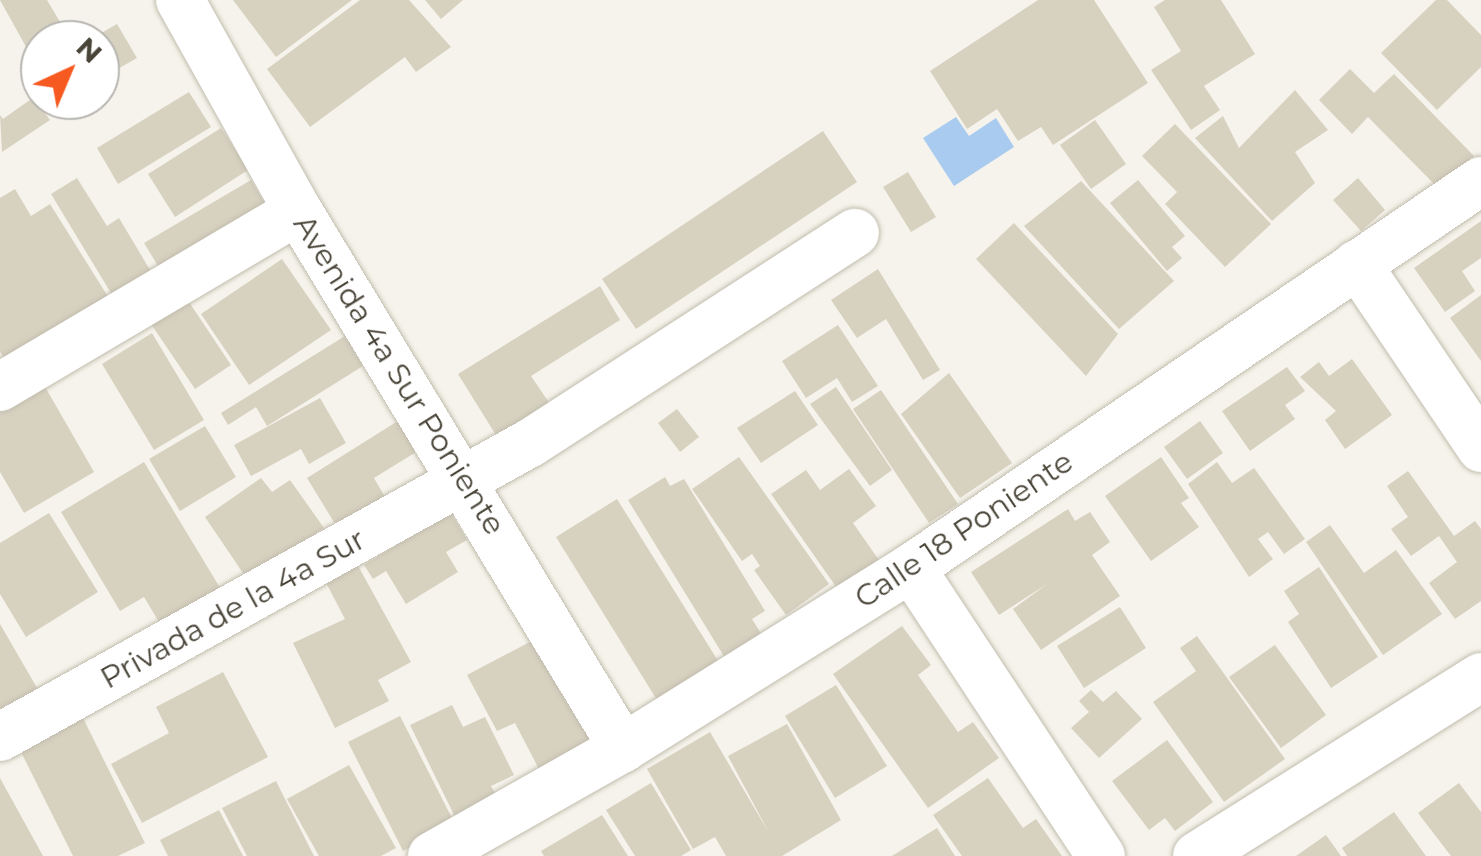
<!DOCTYPE html>
<html>
<head>
<meta charset="utf-8">
<style>
  body { margin:0 }
  #map { position:relative; width:1481px; height:856px; overflow:hidden; background:#f5f3eb; font-family:Montserrat,sans-serif }
  div>[style] { position:absolute }
  [style*='--x'] { left:calc(var(--x)*1px); top:calc(var(--y)*1px); width:calc(var(--w)*1px); rotate:calc(var(--a)*1deg) }
  .water>* { inset:0; background:#a9cbf0 }
  .building>* { inset:0; background:#d7d1c0 }
  .roads { filter:drop-shadow(0 0 2px #c1bcad) drop-shadow(0 0 2px #c1bcad) }
  .minor>* { height:48px; margin:-24px; padding:0 24px; transform-origin:24px; border-radius:24px; background:#fff }
  span { translate:-50% -50%; white-space:nowrap; text-align:center; line-height:1.15; -webkit-text-stroke:10px #fff; paint-order:stroke }
  .street-label { font-size:30px; color:#4a4539 }
  .north { position:absolute; left:20px; top:20px; width:100px; height:100px; box-sizing:border-box; background:#fff; border:2px solid #b7b5b0; border-radius:50%; rotate:44deg; font-size:28px; font-weight:700; line-height:40px; text-align:center; color:#4a4539 }
  .north::after { content:''; display:block; margin:auto; width:35px; height:45px; background:#f75a20; clip-path:polygon(50% 0,100% 100%,50% 72%,0 100%) }
</style>
</head>
<body>
<div id="map">
  <div class="water">
    <i style="clip-path:polygon(956px 117px,969px 136px,996px 118px,1014px 147px,954px 186px,923px 138px)"></i>
  </div>
  <div class="building">
    <i style="clip-path:polygon(0 0,47px 0,66px 32px,40px 40px,30px 54px)"></i>
    <i style="clip-path:polygon(233px 0,352px 0,276px 57px)"></i>
    <i style="clip-path:polygon(360px 0,409px 0,451px 47px,416px 72px,405px 57px,310px 127px,267px 69px)"></i>
    <i style="clip-path:polygon(425px 0,463px 0,441px 19px)"></i>
    <i style="clip-path:polygon(1038px 0,1094px 0,1148px 83px,1053px 145px,1041px 127px,1018px 141px,997px 109px,967px 129px,930px 71px)"></i>
    <i style="clip-path:polygon(1165px 0,1221px 0,1255px 54px,1204px 86px,1220px 110px,1191px 130px,1151px 70px,1181px 51px,1154px 7px)"></i>
    <i style="clip-path:polygon(1436px 0,1447px 0,1481px 35px,1481px 67px,1437px 110px,1381px 53px)"></i>
    <i style="clip-path:polygon(117px 24px,137px 58px,100px 79px,100px 40px,89px 40px)"></i>
    <i style="clip-path:polygon(1350px 69px,1374px 93px,1394px 74px,1474px 156px,1440px 190px,1368px 117px,1352px 134px,1319px 100px)"></i>
    <i style="clip-path:polygon(1295px 90px,1328px 130px,1295px 152px,1315px 183px,1272px 221px,1195px 138px,1223px 116px,1239px 148px)"></i>
    <i style="clip-path:polygon(189px 92px,211px 127px,118px 184px,97px 148px)"></i>
    <i style="clip-path:polygon(34px 97px,50px 120px,2px 152px,0 115px,3px 119px)"></i>
    <i style="clip-path:polygon(1095px 120px,1126px 164px,1091px 189px,1060px 145px)"></i>
    <i style="clip-path:polygon(1175px 124px,1271px 224px,1225px 267px,1165px 204px,1177px 192px,1142px 156px)"></i>
    <i style="clip-path:polygon(221px 128px,248px 170px,175px 217px,148px 174px)"></i>
    <i style="clip-path:polygon(823px 131px,857px 182px,636px 329px,602px 279px)"></i>
    <i style="clip-path:polygon(908px 172px,936px 217px,911px 232px,883px 187px)"></i>
    <i style="clip-path:polygon(77px 178px,107px 226px,119px 218px,156px 280px,117px 303px,51px 194px)"></i>
    <i style="clip-path:polygon(1358px 178px,1385px 210px,1361px 231px,1333px 200px)"></i>
    <i style="clip-path:polygon(251px 180px,272px 216px,166px 279px,144px 243px)"></i>
    <i style="clip-path:polygon(1138px 180px,1185px 236px,1172px 247px,1182px 258px,1167px 271px,1110px 203px)"></i>
    <i style="clip-path:polygon(1081px 181px,1174px 281px,1119px 329px,1024px 226px)"></i>
    <i style="clip-path:polygon(15px 189px,31px 216px,50px 204px,112px 303px,10px 367px,0 352px,0 198px)"></i>
    <i style="clip-path:polygon(1481px 221px,1481px 258px,1462px 271px,1475px 291px,1445px 312px,1414px 268px)"></i>
    <i style="clip-path:polygon(1014px 223px,1118px 334px,1086px 376px,976px 259px)"></i>
    <i style="clip-path:polygon(282px 259px,331px 330px,249px 385px,201px 314px)"></i>
    <i style="clip-path:polygon(878px 269px,940px 370px,923px 380px,886px 319px,857px 338px,831px 300px)"></i>
    <i style="clip-path:polygon(600px 286px,620px 320px,531px 376px,552px 407px,499px 440px,458px 374px)"></i>
    <i style="clip-path:polygon(1481px 295px,1481px 361px,1450px 318px)"></i>
    <i style="clip-path:polygon(187px 299px,231px 365px,195px 389px,151px 324px)"></i>
    <i style="clip-path:polygon(838px 325px,878px 386px,852px 402px,837px 378px,806px 398px,782px 361px)"></i>
    <i style="clip-path:polygon(152px 333px,204px 420px,154px 450px,102px 364px)"></i>
    <i style="clip-path:polygon(345px 336px,363px 366px,267px 426px,256px 407px,228px 425px,221px 413px)"></i>
    <i style="clip-path:polygon(1352px 359px,1392px 415px,1345px 449px,1325px 420px,1336px 411px,1300px 377px,1319px 362px,1329px 376px)"></i>
    <i style="clip-path:polygon(1287px 367px,1305px 391px,1285px 405px,1295px 419px,1250px 451px,1222px 411px)"></i>
    <i style="clip-path:polygon(949px 373px,1012px 463px,960px 498px,901px 414px)"></i>
    <i style="clip-path:polygon(40px 378px,94px 472px,24px 513px,0 472px,0 401px)"></i>
    <i style="clip-path:polygon(836px 387px,892px 470px,870px 486px,810px 404px)"></i>
    <i style="clip-path:polygon(881px 390px,958px 504px,929px 523px,853px 409px)"></i>
    <i style="clip-path:polygon(795px 391px,818px 425px,761px 463px,737px 428px)"></i>
    <i style="clip-path:polygon(320px 398px,346px 443px,309px 464px,301px 449px,251px 476px,234px 445px)"></i>
    <i style="clip-path:polygon(677px 409px,699px 437px,680px 452px,658px 423px)"></i>
    <i style="clip-path:polygon(401px 419px,421px 449px,374px 478px,388px 502px,340px 532px,307px 478px)"></i>
    <i style="clip-path:polygon(1200px 421px,1223px 453px,1187px 479px,1164px 447px)"></i>
    <i style="clip-path:polygon(205px 426px,236px 477px,180px 511px,149px 459px)"></i>
    <i style="clip-path:polygon(739px 457px,829px 584px,786px 615px,754px 570px,760px 566px,752px 554px,742px 561px,692px 489px)"></i>
    <i style="clip-path:polygon(1161px 457px,1189px 498px,1181px 503px,1199px 527px,1151px 561px,1105px 496px)"></i>
    <i style="clip-path:polygon(144px 462px,225px 596px,165px 632px,144px 597px,120px 611px,61px 512px)"></i>
    <i style="clip-path:polygon(1217px 462px,1232px 483px,1254px 468px,1305px 539px,1284px 554px,1268px 532px,1258px 539px,1273px 559px,1249px 577px,1188px 484px)"></i>
    <i style="clip-path:polygon(849px 469px,876px 506px,853px 523px,881px 563px,839px 591px,771px 494px,806px 470px,820px 490px)"></i>
    <i style="clip-path:polygon(1408px 471px,1454px 536px,1475px 521px,1481px 529px,1481px 601px,1455px 619px,1429px 583px,1457px 562px,1439px 536px,1411px 556px,1391px 529px,1408px 517px,1387px 486px)"></i>
    <i style="clip-path:polygon(665px 477px,670px 486px,684px 479px,765px 611px,752px 619px,762px 635px,725px 658px,628px 500px)"></i>
    <i style="clip-path:polygon(261px 478px,272px 492px,290px 480px,324px 528px,247px 579px,205px 517px)"></i>
    <i style="clip-path:polygon(617px 499px,720px 664px,657px 700px,556px 537px)"></i>
    <i style="clip-path:polygon(1068px 509px,1075px 521px,1090px 512px,1110px 542px,1092px 555px,1120px 596px,1041px 650px,1013px 609px,1047px 584px,999px 615px,971px 572px)"></i>
    <i style="clip-path:polygon(450px 512px,467px 540px,446px 552px,458px 572px,406px 604px,386px 571px,373px 579px,364px 565px)"></i>
    <i style="clip-path:polygon(49px 513px,98px 592px,26px 637px,0 594px,0 543px)"></i>
    <i style="clip-path:polygon(1330px 525px,1364px 573px,1396px 550px,1442px 614px,1383px 655px,1306px 542px)"></i>
    <i style="clip-path:polygon(356px 562px,411px 662px,378px 680px,389px 701px,335px 728px,293px 643px,345px 619px,324px 579px)"></i>
    <i style="clip-path:polygon(1319px 567px,1378px 657px,1331px 688px,1288px 622px,1299px 614px,1284px 591px)"></i>
    <i style="clip-path:polygon(1120px 607px,1146px 648px,1084px 688px,1057px 646px)"></i>
    <i style="clip-path:polygon(0 624px,40px 693px,0 715px)"></i>
    <i style="clip-path:polygon(902px 626px,931px 665px,918px 675px,958px 732px,973px 722px,999px 758px,928px 808px,833px 674px)"></i>
    <i style="clip-path:polygon(543px 635px,600px 745px,542px 775px,515px 723px,497px 731px,467px 675px)"></i>
    <i style="clip-path:polygon(1197px 636px,1285px 759px,1224px 802px,1153px 702px,1196px 671px,1180px 648px)"></i>
    <i style="clip-path:polygon(1275px 645px,1326px 715px,1281px 748px,1229px 677px)"></i>
    <i style="clip-path:polygon(223px 672px,268px 757px,142px 823px,111px 764px,169px 733px,156px 707px)"></i>
    <i style="clip-path:polygon(836px 685px,887px 766px,835px 798px,785px 716px)"></i>
    <i style="clip-path:polygon(1091px 690px,1103px 702px,1116px 691px,1142px 719px,1099px 758px,1071px 728px,1089px 712px,1079px 701px)"></i>
    <i style="clip-path:polygon(452px 705px,463px 727px,485px 717px,514px 775px,491px 786px,498px 799px,456px 819px,410px 725px)"></i>
    <i style="clip-path:polygon(400px 716px,455px 824px,403px 851px,348px 742px)"></i>
    <i style="clip-path:polygon(83px 718px,145px 843px,118px 856px,73px 856px,20px 750px)"></i>
    <i style="clip-path:polygon(787px 724px,841px 820px,782px 856px,726px 856px,715px 837px,693px 849px,647px 769px,710px 732px,769px 833px,728px 756px)"></i>
    <i style="clip-path:polygon(1167px 740px,1213px 802px,1175px 831px,1165px 818px,1149px 830px,1112px 781px)"></i>
    <i style="clip-path:polygon(349px 765px,396px 848px,381px 856px,319px 856px,287px 799px)"></i>
    <i style="clip-path:polygon(0 778px,43px 856px,0 856px)"></i>
    <i style="clip-path:polygon(988px 778px,1023px 828px,1036px 819px,1062px 856px,962px 856px,933px 815px)"></i>
    <i style="clip-path:polygon(276px 781px,286px 801px,314px 856px,247px 856px,222px 808px)"></i>
    <i style="clip-path:polygon(651px 783px,691px 850px,681px 856px,635px 856px,606px 810px)"></i>
    <i style="clip-path:polygon(1459px 783px,1481px 812px,1481px 856px,1451px 856px,1418px 813px)"></i>
    <i style="clip-path:polygon(219px 810px,243px 856px,168px 856px,160px 840px)"></i>
    <i style="clip-path:polygon(1394px 812px,1426px 856px,1347px 856px,1342px 848px)"></i>
    <i style="clip-path:polygon(602px 815px,628px 856px,544px 856px,541px 851px)"></i>
    <i style="clip-path:polygon(937px 828px,955px 856px,892px 856px)"></i>
    <i style="clip-path:polygon(1326px 835px,1341px 856px,1296px 856px)"></i>
  </div>
  <div class="roads">
    <div class="minor">
      <i style="--x:180;--y:0;--w:242;--a:60.8"></i>
      <i style="--x:298;--y:211;--w:628;--a:58.82"></i>
      <i style="--x:1357;--y:264;--w:222;--a:56"></i>
      <i style="--x:0;--y:387;--w:346;--a:-30.6"></i>
      <i style="--x:911;--y:568;--w:345;--a:56.6"></i>
      <i style="--x:0;--y:737;--w:606;--a:-29.02"></i>
      <i style="--x:530;--y:443;--w:387;--a:-32.9"></i>
      <i style="--x:432;--y:856;--w:219;--a:-29.5"></i>
      <i style="--x:623;--y:748;--w:340;--a:-32"></i>
      <i style="--x:911;--y:568;--w:689;--a:-34.17"></i>
      <i style="--x:1197;--y:856;--w:336;--a:-32.2"></i>
    </div>
  </div>
  <div class="street-label">
    <span style="left:399px;top:375px;rotate:58deg">Avenida 4a Sur Poniente</span>
    <span style="left:964px;top:530px;rotate:-34deg">Calle 18 Poniente</span>
    <span style="left:233px;top:609px;rotate:-29deg">Privada de la 4a Sur</span>
  </div>
  <div class="north">N</div>
</div>
</body>
</html>
